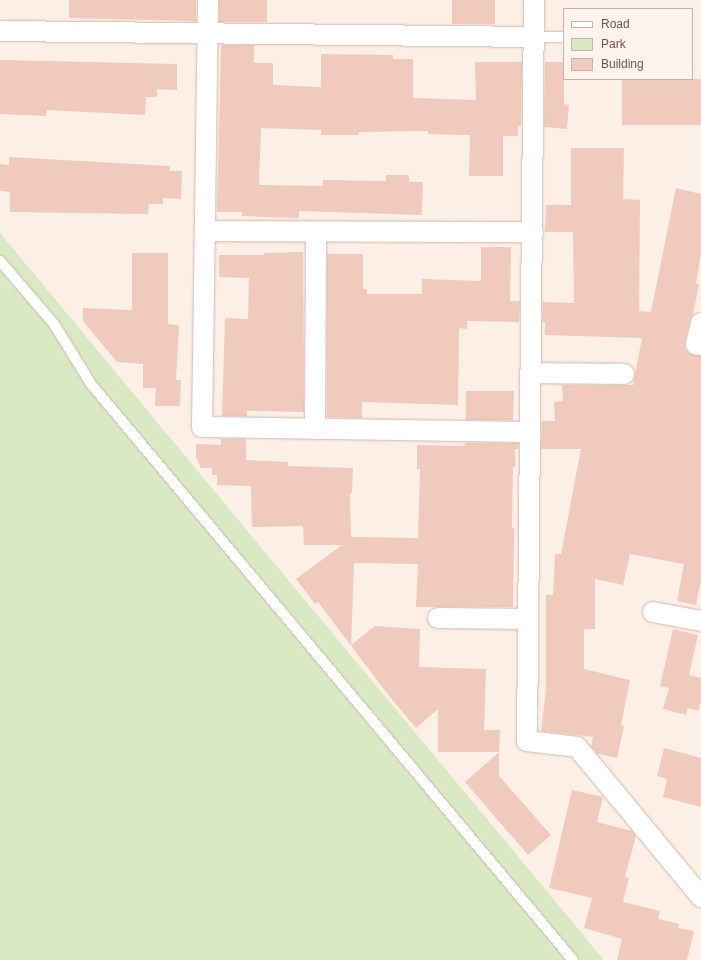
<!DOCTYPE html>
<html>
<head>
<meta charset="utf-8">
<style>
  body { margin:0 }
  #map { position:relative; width:701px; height:960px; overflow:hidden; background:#fcefe5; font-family:Arial,sans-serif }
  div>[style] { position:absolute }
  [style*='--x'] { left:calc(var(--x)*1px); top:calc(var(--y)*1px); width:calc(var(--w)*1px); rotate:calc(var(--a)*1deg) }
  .green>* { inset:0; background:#d9e9c4 }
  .building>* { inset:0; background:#f0cabd }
  .roads { filter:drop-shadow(0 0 1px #cfb8af) drop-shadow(0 0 1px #cfb8af) }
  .service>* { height:10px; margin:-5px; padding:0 5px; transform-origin:5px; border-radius:5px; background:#fff }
  .minor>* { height:20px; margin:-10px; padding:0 10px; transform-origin:10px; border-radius:10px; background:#fff }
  span { translate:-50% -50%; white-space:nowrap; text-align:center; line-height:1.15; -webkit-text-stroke:3px #fff4eb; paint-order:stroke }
  .legend { position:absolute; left:563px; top:8px; width:130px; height:72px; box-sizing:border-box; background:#fff4eb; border:1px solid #c7b4ab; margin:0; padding:5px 7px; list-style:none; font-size:12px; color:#74534b }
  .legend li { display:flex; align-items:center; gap:8px; height:20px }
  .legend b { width:20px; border:1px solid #c7b4ab }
</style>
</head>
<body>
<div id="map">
  <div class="green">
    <i style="clip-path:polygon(0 233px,604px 960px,0 960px)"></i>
  </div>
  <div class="building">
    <i style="clip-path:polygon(69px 0,196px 0,196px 21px,69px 18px)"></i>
    <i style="clip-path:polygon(219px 0,267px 0,267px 22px,219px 22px)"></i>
    <i style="clip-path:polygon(452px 0,495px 0,495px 24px,452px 24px)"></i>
    <i style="clip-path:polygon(221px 45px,254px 45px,254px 63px,273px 63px,273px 85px,321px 87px,321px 54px,393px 55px,393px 59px,413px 59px,413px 98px,476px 100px,475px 62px,522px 62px,521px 126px,518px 126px,518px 136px,503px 136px,503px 176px,469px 176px,470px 135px,428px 134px,428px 131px,359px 132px,359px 135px,321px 135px,321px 130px,261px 128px,259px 185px,323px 186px,323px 180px,386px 181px,386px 175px,409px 175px,409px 182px,423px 182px,422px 215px,299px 211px,299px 218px,242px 216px,242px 212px,217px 212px)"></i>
    <i style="clip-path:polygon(0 60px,177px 64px,177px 90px,157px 89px,157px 97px,146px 97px,145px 115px,47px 110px,46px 116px,0 114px)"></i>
    <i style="clip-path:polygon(545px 62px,564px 62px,564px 104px,569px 105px,567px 129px,544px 127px)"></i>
    <i style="clip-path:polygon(622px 79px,701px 79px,701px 125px,622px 125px)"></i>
    <i style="clip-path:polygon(571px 148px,624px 148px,623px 199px,640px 200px,639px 311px,651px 312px,676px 188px,701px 194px,701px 252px,696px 284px,699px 284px,693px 315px,690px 320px,685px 342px,685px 348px,689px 353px,701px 356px,701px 580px,696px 605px,677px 601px,684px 564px,630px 554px,623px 585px,595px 579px,595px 629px,584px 629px,584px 669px,630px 680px,621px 725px,624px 726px,617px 758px,598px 754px,591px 746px,593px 737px,541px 731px,546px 689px,546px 595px,553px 595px,555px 554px,561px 554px,581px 449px,541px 449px,542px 421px,555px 421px,554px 402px,563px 401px,562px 385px,633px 385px,642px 338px,545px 335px,545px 322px,542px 322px,543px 302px,574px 303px,573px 232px,545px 232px,546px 205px,571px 205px)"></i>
    <i style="clip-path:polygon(9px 157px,170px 166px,170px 171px,182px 171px,181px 199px,163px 198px,163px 204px,149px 204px,148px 214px,10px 212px,10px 192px,0 191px,0 164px,9px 165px)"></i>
    <i style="clip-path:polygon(481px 247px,511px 247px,510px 301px,520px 301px,519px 322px,467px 321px,467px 329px,459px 328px,458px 405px,362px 402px,362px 418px,327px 417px,327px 254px,363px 254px,363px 289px,367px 289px,367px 294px,422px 294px,422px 279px,481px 281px)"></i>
    <i style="clip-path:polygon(303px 252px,304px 412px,258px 411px,247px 411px,247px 416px,222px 416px,225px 318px,248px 319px,249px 278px,219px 277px,219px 255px,264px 255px,264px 253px)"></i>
    <i style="clip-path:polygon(132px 253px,168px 253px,168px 324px,179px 325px,176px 380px,181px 380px,180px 406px,155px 406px,156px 388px,143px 388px,143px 364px,117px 362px,83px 321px,83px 308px,132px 310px)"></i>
    <i style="clip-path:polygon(466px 391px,514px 391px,513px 420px,466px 420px)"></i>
    <i style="clip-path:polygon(221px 439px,246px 439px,246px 460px,288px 462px,288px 466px,353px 468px,352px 493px,350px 493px,351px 537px,418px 538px,420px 469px,417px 469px,417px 445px,463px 446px,466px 443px,518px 443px,518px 449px,515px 449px,515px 467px,513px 467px,512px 528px,514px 528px,513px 607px,416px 607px,418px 564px,354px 563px,351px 645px,375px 626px,420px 629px,419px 667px,486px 669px,484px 730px,500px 730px,499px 752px,438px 752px,438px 709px,416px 728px,386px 692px,318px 602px,315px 604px,296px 579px,342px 545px,304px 545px,303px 526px,252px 527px,251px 486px,217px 485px,217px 475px,212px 475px,212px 468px,201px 468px,196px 457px,196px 444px,221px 445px)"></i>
    <i style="clip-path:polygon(673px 629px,698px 635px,689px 675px,701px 678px,701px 700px,698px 711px,688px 708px,686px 715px,663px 709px,669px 688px,660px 686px)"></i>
    <i style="clip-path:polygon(664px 748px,701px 758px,701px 807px,663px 797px,667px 779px,657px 776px)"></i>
    <i style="clip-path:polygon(499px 752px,499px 776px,551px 835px,528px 855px,465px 782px)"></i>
    <i style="clip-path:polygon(572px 790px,603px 797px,597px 822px,632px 831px,636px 836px,625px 877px,629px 878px,623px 902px,660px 911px,658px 919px,679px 924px,678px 928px,694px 931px,687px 960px,617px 960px,622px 939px,584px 928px,592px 898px,549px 888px)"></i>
  </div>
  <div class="roads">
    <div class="service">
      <i style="--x:534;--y:37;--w:30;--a:0"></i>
      <i style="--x:0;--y:261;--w:83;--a:49.4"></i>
      <i style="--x:54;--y:324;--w:70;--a:58.3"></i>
      <i style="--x:91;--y:384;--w:751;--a:50.08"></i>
    </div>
    <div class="minor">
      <i style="--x:208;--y:0;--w:427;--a:90.8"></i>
      <i style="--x:202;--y:427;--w:328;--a:0.9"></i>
      <i style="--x:534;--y:0;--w:741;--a:90.54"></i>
      <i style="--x:527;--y:741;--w:50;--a:6.8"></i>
      <i style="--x:577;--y:747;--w:195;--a:50.4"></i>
      <i style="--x:0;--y:31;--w:534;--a:0.64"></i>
      <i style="--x:205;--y:231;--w:328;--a:0.2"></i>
      <i style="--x:701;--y:323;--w:22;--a:103"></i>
      <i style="--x:696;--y:344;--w:5;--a:11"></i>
      <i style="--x:531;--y:373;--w:93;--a:0.6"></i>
      <i style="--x:315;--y:429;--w:197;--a:-89.7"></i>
      <i style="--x:653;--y:612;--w:49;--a:10.6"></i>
      <i style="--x:438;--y:618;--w:90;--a:0.6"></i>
    </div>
  </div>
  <ul class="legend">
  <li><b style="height:5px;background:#fff"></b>Road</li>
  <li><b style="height:11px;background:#d9e9c4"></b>Park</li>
  <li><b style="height:11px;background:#f0cabd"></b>Building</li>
  </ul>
</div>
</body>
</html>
